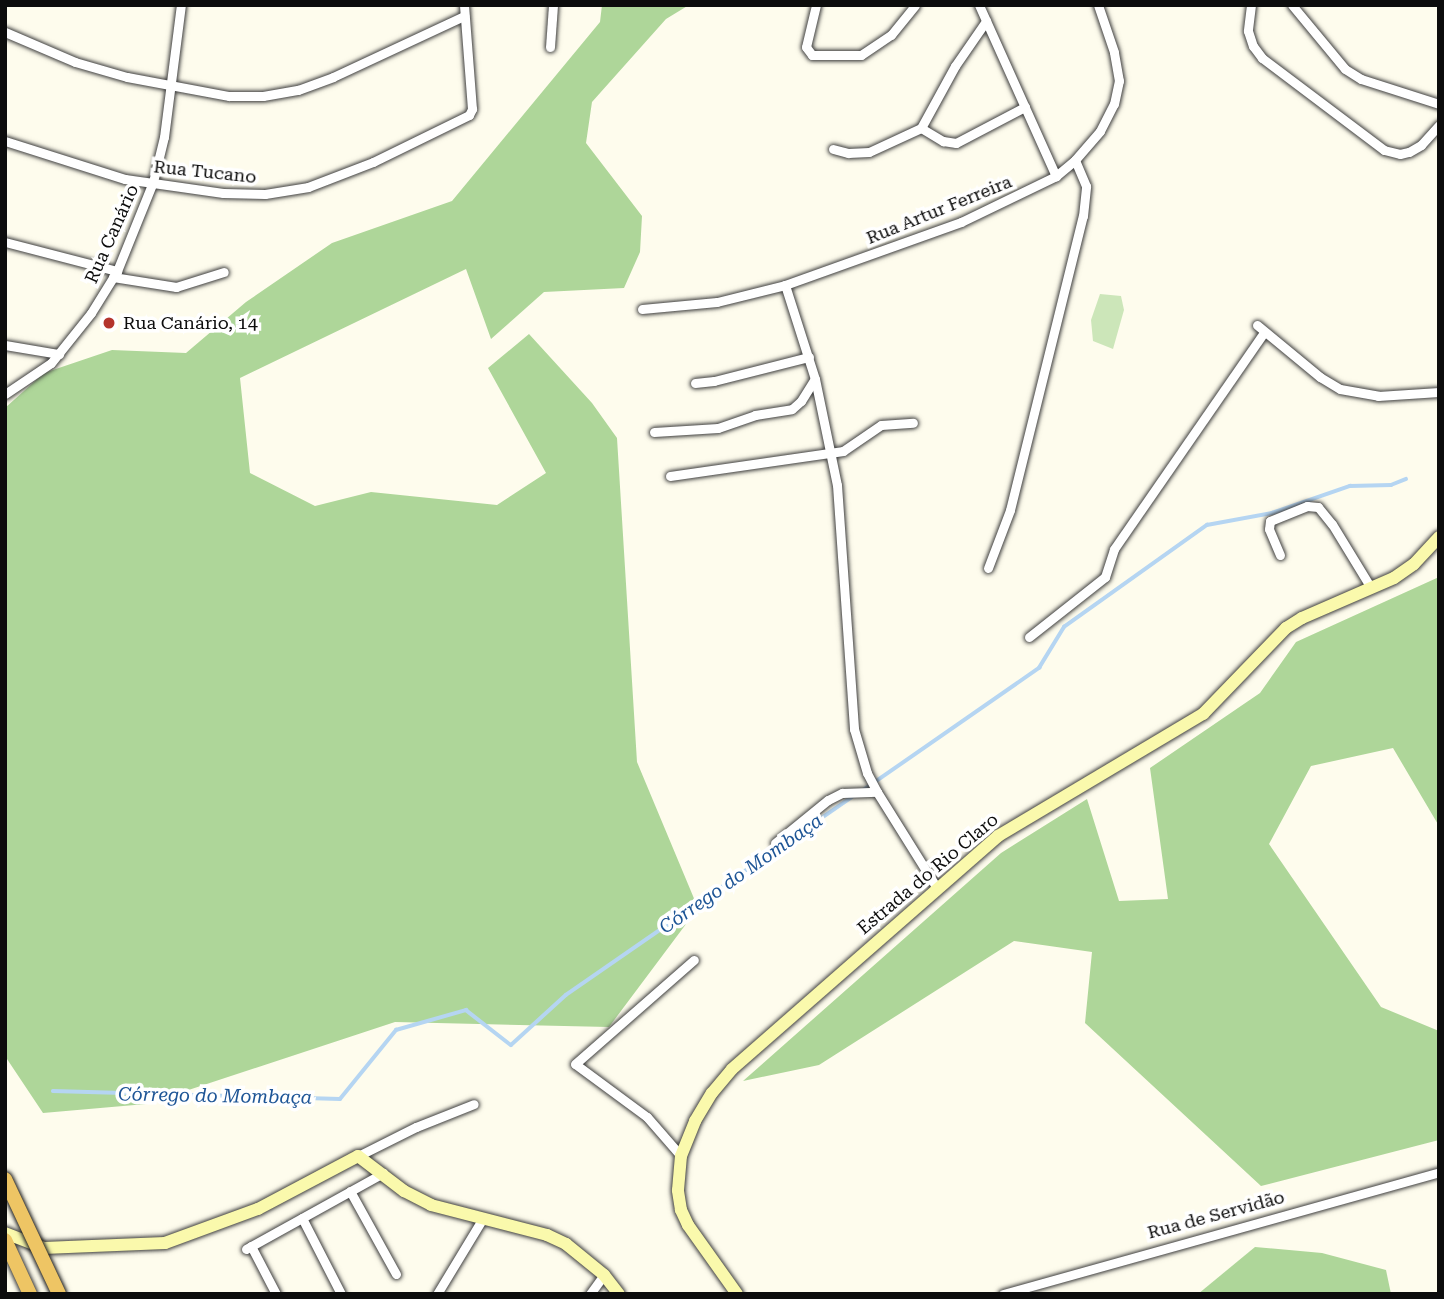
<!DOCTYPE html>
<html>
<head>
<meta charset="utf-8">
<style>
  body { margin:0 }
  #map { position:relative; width:1444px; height:1299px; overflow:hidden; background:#fefced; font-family:"Roboto Serif",serif }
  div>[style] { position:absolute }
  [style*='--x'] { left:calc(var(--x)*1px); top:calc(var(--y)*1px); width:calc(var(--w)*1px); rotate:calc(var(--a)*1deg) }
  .green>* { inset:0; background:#cce6b9 }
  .forest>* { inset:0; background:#aed699 }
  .stream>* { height:3.5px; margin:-1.75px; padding:0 1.75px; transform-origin:1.75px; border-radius:1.75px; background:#b5d5f2 }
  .roads { filter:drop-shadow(0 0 2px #3f3f3f) drop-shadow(0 0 2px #3f3f3f) }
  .minor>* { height:9px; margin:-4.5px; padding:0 4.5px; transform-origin:4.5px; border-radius:4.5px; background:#fff }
  .secondary>* { height:12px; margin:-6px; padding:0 6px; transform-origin:6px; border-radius:6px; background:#faf9ac }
  .trunk>* { height:14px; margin:-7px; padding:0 7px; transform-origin:7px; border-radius:7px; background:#eec564 }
  .bridges { filter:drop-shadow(0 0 2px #1d1d1d) drop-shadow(0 0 2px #1d1d1d) }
  .trunk-bridge>* { height:14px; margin:-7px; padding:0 7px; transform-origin:7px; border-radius:7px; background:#eec564 }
  .dots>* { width:19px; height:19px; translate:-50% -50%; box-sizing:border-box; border:4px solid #fff; border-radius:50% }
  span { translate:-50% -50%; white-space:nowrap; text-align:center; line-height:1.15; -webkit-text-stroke:7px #fff; paint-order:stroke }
  .street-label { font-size:18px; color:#0c0c0c }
  .poi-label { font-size:18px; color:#0c0c0c }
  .left { translate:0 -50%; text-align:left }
  .water-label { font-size:19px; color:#1e5596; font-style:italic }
  .frame { position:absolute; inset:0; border:7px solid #0c0c0c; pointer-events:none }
</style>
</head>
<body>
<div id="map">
  <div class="green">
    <i style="clip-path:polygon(1100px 294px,1121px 296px,1124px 310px,1113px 349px,1093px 341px,1091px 320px)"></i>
  </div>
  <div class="forest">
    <i style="clip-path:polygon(602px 5px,689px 5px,666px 19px,592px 102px,586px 143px,642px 216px,640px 252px,624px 288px,544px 292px,491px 339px,466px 269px,240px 378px,250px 473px,315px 506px,371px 492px,497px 505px,546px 473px,488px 368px,529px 334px,592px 403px,617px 438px,637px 762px,698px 908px,609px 1027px,395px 1022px,146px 1104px,43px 1113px,5px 1056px,5px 408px,44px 373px,112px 350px,186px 353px,246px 302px,332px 243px,452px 201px,600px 22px)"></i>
    <i style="clip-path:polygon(1439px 577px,1439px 826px,1393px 748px,1311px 766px,1269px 844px,1381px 1007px,1439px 1031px,1439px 1140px,1261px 1186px,1085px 1023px,1092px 952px,1014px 941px,819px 1065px,743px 1081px,1001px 853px,1087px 799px,1119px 901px,1168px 899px,1150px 768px,1260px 693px,1296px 642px)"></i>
    <i style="clip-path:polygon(1255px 1247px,1322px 1253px,1386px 1270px,1391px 1294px,1198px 1294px)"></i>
  </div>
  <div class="stream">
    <i style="--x:862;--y:791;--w:216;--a:-34.8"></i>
    <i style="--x:1039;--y:668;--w:48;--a:-58.6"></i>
    <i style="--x:1064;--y:627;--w:176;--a:-35.5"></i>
    <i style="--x:1207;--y:525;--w:66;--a:-10.5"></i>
    <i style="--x:1272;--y:513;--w:83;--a:-19.1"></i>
    <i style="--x:1350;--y:486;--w:41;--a:-1.4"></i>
    <i style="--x:1391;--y:485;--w:16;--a:-22"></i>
    <i style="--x:53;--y:1091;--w:287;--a:1.6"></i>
    <i style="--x:340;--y:1099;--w:89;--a:-50.9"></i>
    <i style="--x:396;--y:1030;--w:73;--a:-15.9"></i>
    <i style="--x:466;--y:1010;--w:57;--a:37.9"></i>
    <i style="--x:511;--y:1045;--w:74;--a:-42.3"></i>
    <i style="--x:566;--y:995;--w:351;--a:-34.7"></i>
  </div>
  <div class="roads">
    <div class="minor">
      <i style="--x:816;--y:5;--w:43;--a:103.4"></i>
      <i style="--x:806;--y:47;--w:10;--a:53"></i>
      <i style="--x:812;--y:55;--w:49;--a:0"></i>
      <i style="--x:861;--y:55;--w:36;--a:-34"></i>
      <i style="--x:891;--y:35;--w:38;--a:-51"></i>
      <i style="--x:979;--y:5;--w:188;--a:65.8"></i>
      <i style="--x:1251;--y:5;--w:26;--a:97"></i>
      <i style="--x:1248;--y:31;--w:16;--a:72"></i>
      <i style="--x:1253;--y:46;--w:15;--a:53"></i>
      <i style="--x:1262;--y:58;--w:153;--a:37"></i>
      <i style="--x:1384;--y:150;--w:16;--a:14"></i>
      <i style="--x:1400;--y:154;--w:9;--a:-13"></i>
      <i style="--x:1409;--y:152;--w:14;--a:-30"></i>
      <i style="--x:1421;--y:145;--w:27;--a:-48"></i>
      <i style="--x:1292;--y:5;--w:83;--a:50.4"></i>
      <i style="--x:1345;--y:69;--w:19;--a:32"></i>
      <i style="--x:1361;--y:79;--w:82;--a:17.8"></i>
      <i style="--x:5;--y:32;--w:76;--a:23.2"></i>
      <i style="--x:75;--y:62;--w:54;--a:16.1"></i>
      <i style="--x:127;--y:77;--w:104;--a:10.6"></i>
      <i style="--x:229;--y:96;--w:34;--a:0"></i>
      <i style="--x:263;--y:96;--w:36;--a:-10"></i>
      <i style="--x:298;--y:90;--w:37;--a:-20"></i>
      <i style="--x:333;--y:77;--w:145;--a:-25"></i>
      <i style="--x:550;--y:47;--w:42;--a:-85.9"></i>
      <i style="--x:921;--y:128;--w:26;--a:31"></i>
      <i style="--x:943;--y:141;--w:13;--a:9"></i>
      <i style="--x:956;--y:143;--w:78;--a:-27.6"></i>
      <i style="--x:5;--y:141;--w:126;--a:17.6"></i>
      <i style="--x:125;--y:179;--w:99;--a:8.1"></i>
      <i style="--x:223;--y:193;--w:42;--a:1.4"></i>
      <i style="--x:265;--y:194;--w:44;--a:-9.2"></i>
      <i style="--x:308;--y:187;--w:70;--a:-21"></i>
      <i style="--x:373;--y:162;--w:107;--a:-26.1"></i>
      <i style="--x:469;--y:115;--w:7;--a:-63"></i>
      <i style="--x:472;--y:109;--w:104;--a:-94.4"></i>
      <i style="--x:833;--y:149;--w:16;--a:15"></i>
      <i style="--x:848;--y:153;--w:21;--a:-3"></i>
      <i style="--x:869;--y:152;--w:57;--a:-24.8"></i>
      <i style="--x:921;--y:128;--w:71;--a:-61.3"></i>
      <i style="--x:955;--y:66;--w:55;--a:-55.4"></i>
      <i style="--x:5;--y:242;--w:116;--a:14.5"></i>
      <i style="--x:113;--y:277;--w:64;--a:9"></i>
      <i style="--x:176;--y:287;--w:50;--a:-17.4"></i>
      <i style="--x:785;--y:285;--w:99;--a:72.3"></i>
      <i style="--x:815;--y:379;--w:108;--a:78.3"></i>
      <i style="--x:837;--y:485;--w:245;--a:86"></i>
      <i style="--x:854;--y:729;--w:46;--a:73.5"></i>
      <i style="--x:867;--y:773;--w:21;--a:62"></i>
      <i style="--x:877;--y:792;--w:113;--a:58"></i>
      <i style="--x:642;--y:309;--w:75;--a:-5.3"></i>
      <i style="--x:717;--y:302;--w:70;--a:-14"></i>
      <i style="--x:785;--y:285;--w:187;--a:-19.7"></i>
      <i style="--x:961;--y:222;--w:106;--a:-25.8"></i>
      <i style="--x:1056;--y:176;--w:25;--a:-40"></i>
      <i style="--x:1075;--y:160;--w:38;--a:-49"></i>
      <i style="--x:1100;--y:131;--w:30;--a:-63"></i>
      <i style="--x:1114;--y:104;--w:24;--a:-78"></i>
      <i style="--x:1119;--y:81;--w:29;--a:-100"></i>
      <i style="--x:1114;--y:52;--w:50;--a:-108.8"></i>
      <i style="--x:1257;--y:325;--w:82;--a:39.5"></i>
      <i style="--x:1320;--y:377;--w:23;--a:31"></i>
      <i style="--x:1340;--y:389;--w:39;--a:10"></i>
      <i style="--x:1378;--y:396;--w:61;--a:-3.8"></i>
      <i style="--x:5;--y:345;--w:55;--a:9.5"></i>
      <i style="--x:695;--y:383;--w:19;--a:-6"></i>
      <i style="--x:714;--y:381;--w:98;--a:-14.2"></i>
      <i style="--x:5;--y:394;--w:55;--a:-34"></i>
      <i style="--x:51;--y:363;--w:64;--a:-51.3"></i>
      <i style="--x:91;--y:313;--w:49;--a:-58.2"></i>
      <i style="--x:117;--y:271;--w:96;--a:-68"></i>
      <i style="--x:153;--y:182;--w:46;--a:-76.3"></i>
      <i style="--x:164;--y:137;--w:133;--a:-82.7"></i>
      <i style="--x:654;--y:432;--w:64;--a:-3.6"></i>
      <i style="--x:718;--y:428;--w:39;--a:-19"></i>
      <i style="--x:755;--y:415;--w:37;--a:-9"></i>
      <i style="--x:792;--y:409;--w:12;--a:-42"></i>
      <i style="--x:801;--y:401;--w:26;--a:-58"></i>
      <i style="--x:670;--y:476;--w:175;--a:-8.2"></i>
      <i style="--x:843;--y:451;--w:46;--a:-34.4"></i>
      <i style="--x:881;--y:425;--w:32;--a:-4"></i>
      <i style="--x:1280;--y:555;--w:28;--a:-113"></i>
      <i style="--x:1269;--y:529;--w:8;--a:-83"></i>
      <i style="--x:1270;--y:521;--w:40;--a:-22"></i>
      <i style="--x:1307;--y:506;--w:11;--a:5"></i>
      <i style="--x:1318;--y:507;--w:22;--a:51"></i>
      <i style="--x:1332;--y:524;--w:75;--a:58.6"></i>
      <i style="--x:988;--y:568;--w:62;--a:-69.2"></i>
      <i style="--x:1010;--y:510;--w:303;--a:-76.1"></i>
      <i style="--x:1083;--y:216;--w:30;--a:-84"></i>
      <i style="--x:1086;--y:186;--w:28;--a:-113"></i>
      <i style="--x:1029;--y:637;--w:97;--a:-38.3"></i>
      <i style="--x:1105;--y:577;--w:29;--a:-72"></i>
      <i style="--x:1114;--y:549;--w:264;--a:-55.3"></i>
      <i style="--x:775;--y:843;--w:68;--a:-39.1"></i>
      <i style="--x:828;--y:800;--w:16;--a:-27"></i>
      <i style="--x:842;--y:793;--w:35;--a:-2"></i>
      <i style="--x:358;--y:1156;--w:65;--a:-26.6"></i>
      <i style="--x:416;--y:1127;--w:62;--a:-21.6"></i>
      <i style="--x:681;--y:1156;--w:52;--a:-131.1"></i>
      <i style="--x:647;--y:1117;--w:89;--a:-143.6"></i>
      <i style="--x:575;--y:1064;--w:158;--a:-41.2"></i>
      <i style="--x:350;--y:1191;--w:95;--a:61"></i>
      <i style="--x:302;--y:1218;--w:85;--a:62.8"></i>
      <i style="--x:251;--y:1246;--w:54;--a:62.5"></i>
      <i style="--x:246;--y:1249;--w:157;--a:-29"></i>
      <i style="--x:437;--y:1294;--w:89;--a:-58.8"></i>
      <i style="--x:590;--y:1294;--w:24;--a:-54"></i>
      <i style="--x:1003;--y:1294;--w:453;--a:-15.6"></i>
    </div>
    <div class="secondary">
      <i style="--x:5;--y:1233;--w:42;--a:21"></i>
      <i style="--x:44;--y:1248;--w:121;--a:-2.4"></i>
      <i style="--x:165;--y:1243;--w:99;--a:-20.1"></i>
      <i style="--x:258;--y:1209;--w:113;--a:-27.9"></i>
      <i style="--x:358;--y:1156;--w:58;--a:37.3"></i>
      <i style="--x:404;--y:1191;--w:30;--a:27"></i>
      <i style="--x:431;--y:1205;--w:120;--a:14.5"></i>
      <i style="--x:547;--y:1235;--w:21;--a:25"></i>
      <i style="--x:566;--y:1244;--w:49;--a:39.2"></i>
      <i style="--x:604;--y:1275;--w:24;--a:52"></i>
      <i style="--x:737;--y:1294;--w:85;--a:-125.4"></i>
      <i style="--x:688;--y:1225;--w:17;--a:-115"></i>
      <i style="--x:681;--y:1210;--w:20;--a:-99"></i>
      <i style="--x:678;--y:1190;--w:34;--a:-85"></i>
      <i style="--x:681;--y:1156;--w:38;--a:-68"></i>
      <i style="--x:695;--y:1121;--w:33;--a:-59"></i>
      <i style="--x:712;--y:1093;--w:31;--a:-50"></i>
      <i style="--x:732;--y:1069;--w:354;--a:-41.2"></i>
      <i style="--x:998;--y:836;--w:239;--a:-30.8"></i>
      <i style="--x:1203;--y:714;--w:120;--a:-46"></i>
      <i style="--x:1286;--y:628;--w:19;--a:-32"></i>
      <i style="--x:1302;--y:618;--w:100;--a:-23.5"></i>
      <i style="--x:1394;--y:578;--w:24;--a:-35"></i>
      <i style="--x:1414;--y:564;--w:37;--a:-47"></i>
    </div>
    <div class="trunk">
      <i style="--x:5;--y:1240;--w:60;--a:65.2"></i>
    </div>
  </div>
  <div class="bridges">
    <div class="trunk-bridge">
      <i style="--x:5;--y:1179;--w:127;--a:64.8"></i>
    </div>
  </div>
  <div class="dots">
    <i style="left:109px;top:323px;background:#b4342d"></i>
  </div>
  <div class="street-label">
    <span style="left:205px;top:172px;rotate:6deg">Rua Tucano</span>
    <span style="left:939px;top:210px;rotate:-22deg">Rua Artur Ferreira</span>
    <span style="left:112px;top:234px;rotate:-66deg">Rua Canário</span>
    <span style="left:928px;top:874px;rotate:-40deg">Estrada do Rio Claro</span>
    <span style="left:1216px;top:1215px;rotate:-15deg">Rua de Servidão</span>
  </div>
  <div class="poi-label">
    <span class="left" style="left:123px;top:323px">Rua Canário, 14</span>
  </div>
  <div class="water-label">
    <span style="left:741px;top:874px;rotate:-35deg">Córrego do Mombaça</span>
    <span style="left:215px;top:1096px;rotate:1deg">Córrego do Mombaça</span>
  </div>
  <div class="frame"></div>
</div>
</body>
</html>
